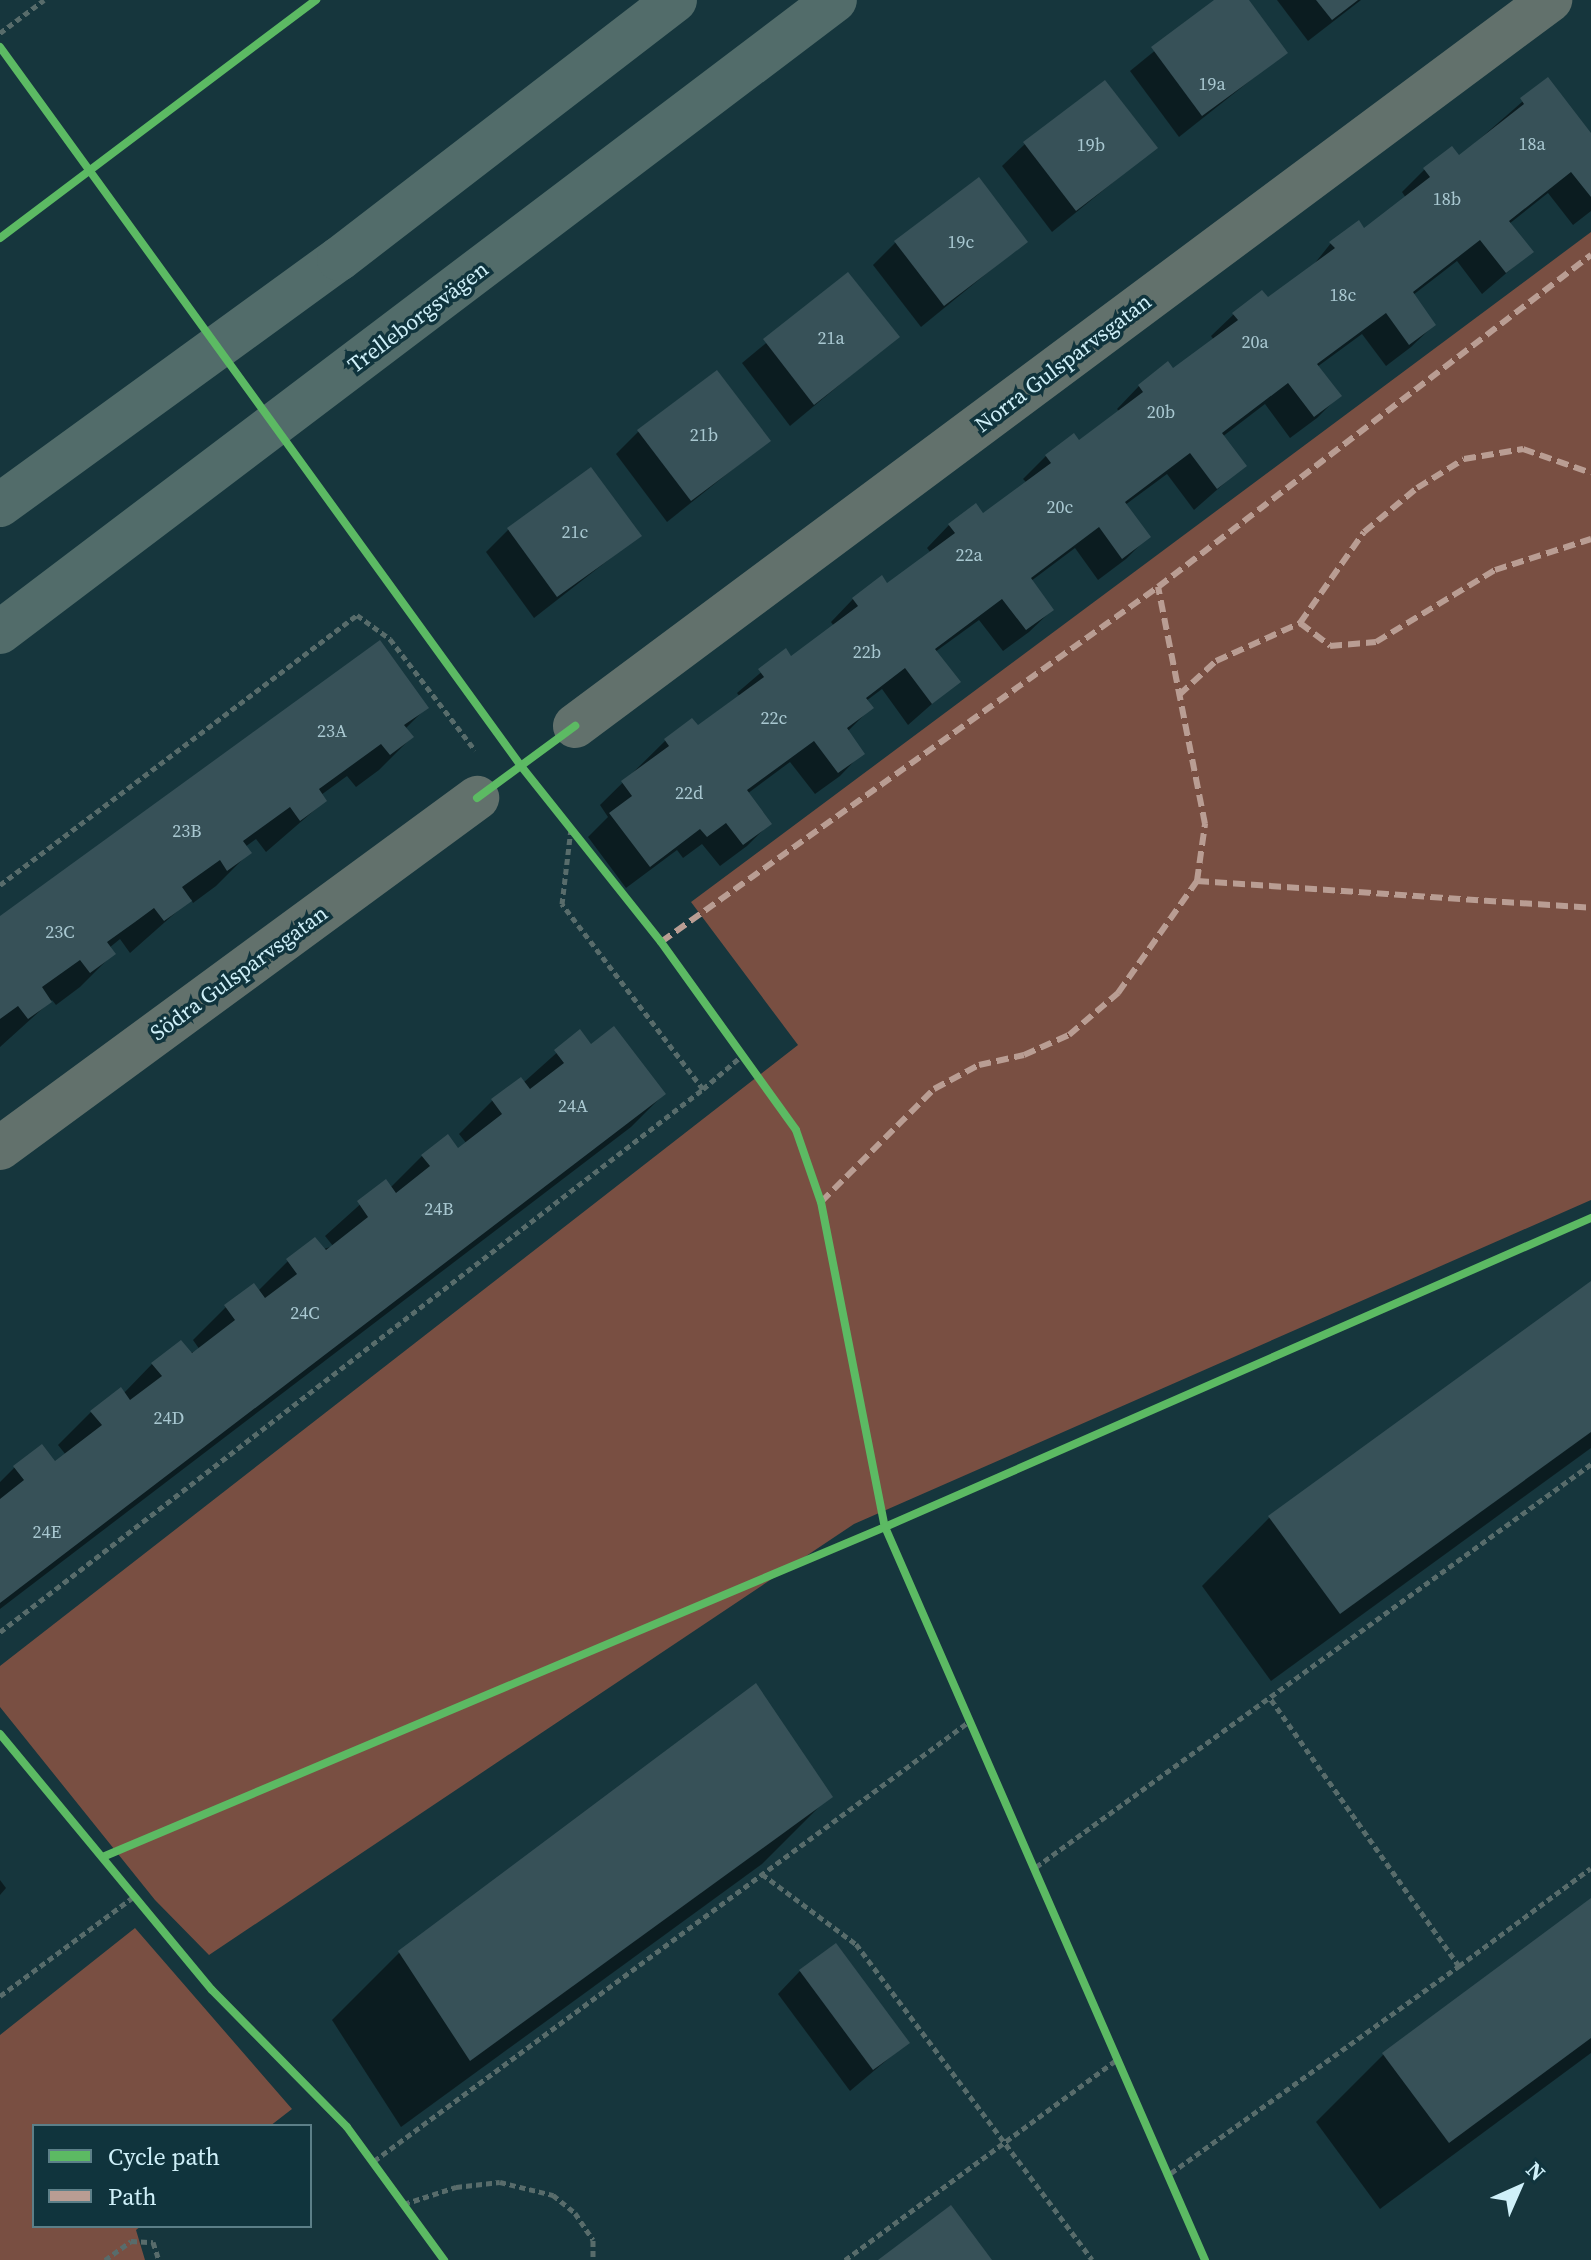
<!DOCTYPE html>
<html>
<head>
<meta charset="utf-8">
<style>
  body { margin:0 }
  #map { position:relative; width:1591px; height:2260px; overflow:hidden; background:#16363d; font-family:"Source Serif 4",serif }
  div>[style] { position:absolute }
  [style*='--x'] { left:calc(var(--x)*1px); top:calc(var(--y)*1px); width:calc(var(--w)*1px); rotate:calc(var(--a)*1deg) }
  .green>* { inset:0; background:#794f42 }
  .shadow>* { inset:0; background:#0007 }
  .building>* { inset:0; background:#375158 }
  .path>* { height:5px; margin-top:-2.5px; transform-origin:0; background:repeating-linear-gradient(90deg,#586c6b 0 6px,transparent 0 10px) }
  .street>* { height:44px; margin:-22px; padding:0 22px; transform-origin:22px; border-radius:22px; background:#62716c }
  .highway>* { height:44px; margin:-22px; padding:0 22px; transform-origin:22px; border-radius:22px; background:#526c6a }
  .quiet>* { height:6px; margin-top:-3px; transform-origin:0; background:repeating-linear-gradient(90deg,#b99d93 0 12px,transparent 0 18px) }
  .cycleway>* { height:8px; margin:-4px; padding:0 4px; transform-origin:4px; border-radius:4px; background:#5cba63 }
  span { translate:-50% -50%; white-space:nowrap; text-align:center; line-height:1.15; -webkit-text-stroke:7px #10343d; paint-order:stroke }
  .number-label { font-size:18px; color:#a9c8d1 }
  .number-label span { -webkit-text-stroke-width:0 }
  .street-label { font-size:22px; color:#cff0f9 }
  .legend { position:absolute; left:32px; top:2124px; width:280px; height:104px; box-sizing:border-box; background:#10343d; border:2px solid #5c7f88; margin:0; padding:10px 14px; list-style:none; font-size:24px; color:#cff0f9 }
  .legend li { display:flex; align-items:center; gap:16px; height:40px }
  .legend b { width:40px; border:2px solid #5c7f88 }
  .north { position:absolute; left:1479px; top:2148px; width:80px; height:80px; -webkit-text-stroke:6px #10343d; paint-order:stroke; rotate:45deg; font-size:22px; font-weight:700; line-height:32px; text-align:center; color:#cff0f9 }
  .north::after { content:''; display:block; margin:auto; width:28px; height:36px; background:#cff0f9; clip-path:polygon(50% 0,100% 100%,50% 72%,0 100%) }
</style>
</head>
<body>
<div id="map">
  <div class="green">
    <i style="clip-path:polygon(1591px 232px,1591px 1200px,854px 1524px,209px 1955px,155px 1900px,0 1707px,0 1666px,798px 1045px,691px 902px)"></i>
    <i style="clip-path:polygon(135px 1928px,292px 2109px,270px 2126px,34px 2126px,34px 2226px,141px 2226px,136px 2230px,145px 2260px,0 2260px,0 2035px)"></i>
  </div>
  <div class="shadow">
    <i style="clip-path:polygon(1217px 0,1246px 0,1285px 53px,1179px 137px,1130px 71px)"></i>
    <i style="clip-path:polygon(1277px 0,1361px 0,1308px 41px)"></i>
    <i style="clip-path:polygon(1547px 80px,1591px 136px,1591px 211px,1573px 225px,1548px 193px,1509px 224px,1531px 252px,1482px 294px,1457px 261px,1413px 295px,1434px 325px,1411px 347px,1386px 366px,1362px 334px,1317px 367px,1339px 396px,1317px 418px,1290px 438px,1265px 404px,1222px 437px,1244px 466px,1194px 510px,1167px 474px,1125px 505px,1148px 537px,1126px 559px,1098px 580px,1075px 548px,1031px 581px,1052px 610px,1029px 632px,1003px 651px,979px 620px,935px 652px,958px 681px,908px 725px,882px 689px,866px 701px,871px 708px,847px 732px,862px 753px,840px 776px,815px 794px,790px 762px,747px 794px,769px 824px,747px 846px,720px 866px,702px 844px,683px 858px,677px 850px,626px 888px,588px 837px,608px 817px,600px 805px,665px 741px,692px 721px,698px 728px,740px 697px,737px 693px,786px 651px,791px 658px,834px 626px,831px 622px,853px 599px,887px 586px,931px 553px,927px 548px,949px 525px,982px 516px,1027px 483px,1023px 479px,1046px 456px,1078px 443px,1120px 412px,1117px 409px,1139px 386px,1173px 371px,1214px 340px,1211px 336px,1234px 314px,1268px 300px,1311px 268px,1331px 243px,1363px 230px,1406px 198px,1402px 192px,1424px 170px,1452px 149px,1458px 158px)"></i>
    <i style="clip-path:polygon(1025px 144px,1155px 148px,1052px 232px,1002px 166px)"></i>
    <i style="clip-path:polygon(896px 242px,1025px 242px,921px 327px,873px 265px)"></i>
    <i style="clip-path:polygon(848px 275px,897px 337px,790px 426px,742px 363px)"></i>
    <i style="clip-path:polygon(638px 432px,768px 441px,667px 522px,616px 454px)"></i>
    <i style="clip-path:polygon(508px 530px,639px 536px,534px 618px,486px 552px)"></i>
    <i style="clip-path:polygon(427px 707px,405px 729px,412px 737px,379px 770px,356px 787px,347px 776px,321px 795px,325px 801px,266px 852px,256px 839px,245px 847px,249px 853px,216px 886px,193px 903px,191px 899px,130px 953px,120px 939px,109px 948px,113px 954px,80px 987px,56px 1005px,52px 1000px,0 1047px,0 918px)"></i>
    <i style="clip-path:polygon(580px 1032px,591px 1046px,664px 1094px,631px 1127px,0 1609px,0 1482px,14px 1468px,54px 1463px,66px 1455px,58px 1445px,91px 1412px,120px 1390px,123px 1394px,152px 1364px,200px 1350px,193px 1340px,226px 1307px,258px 1291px,288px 1261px,333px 1246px,325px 1236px,385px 1182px,390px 1188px,422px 1156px,457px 1151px,467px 1144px,459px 1134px,492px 1101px,523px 1083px)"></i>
    <i style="clip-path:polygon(1591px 1284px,1591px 1448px,1271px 1681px,1202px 1586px,1269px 1518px)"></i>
    <i style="clip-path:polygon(830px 1796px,762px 1864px,401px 2127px,332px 2020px,400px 1952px)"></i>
    <i style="clip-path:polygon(0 1880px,6px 1888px,0 1895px)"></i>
    <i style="clip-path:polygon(1591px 1901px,1591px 2053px,1380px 2209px,1316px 2122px,1384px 2054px)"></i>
    <i style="clip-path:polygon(800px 1971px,907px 2043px,850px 2091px,778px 1994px)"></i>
  </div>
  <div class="building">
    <i style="clip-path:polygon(1214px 0,1249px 0,1288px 53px,1202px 116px,1151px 47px)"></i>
    <i style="clip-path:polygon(1316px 0,1358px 0,1332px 20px)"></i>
    <i style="clip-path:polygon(1548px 77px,1591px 133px,1591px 197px,1571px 172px,1509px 221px,1534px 252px,1506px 273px,1480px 240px,1413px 292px,1436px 325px,1409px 345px,1386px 313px,1317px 364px,1342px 396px,1314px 417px,1288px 383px,1222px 433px,1247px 466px,1217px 489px,1190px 453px,1125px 502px,1151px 537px,1122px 559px,1099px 527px,1031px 578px,1054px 610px,1026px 630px,1002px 599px,935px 649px,961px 682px,932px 704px,905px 668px,866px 698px,874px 708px,847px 728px,865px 754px,838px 773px,814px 741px,747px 790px,772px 824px,743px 845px,726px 823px,707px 837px,700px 829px,650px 867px,609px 813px,632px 796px,621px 781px,669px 746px,664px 739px,692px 718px,698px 725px,764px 677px,758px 669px,786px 648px,791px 656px,858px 606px,852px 598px,882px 575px,887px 583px,955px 533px,948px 524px,976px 503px,983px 513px,1051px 463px,1045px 455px,1074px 433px,1079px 440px,1143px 392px,1138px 385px,1168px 361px,1173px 368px,1238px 320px,1232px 313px,1262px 290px,1268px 297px,1335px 248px,1329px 242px,1359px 220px,1364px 228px,1430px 177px,1423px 168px,1452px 146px,1459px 155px,1524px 104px,1520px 98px)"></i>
    <i style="clip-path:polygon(1105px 80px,1158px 148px,1076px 211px,1023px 142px)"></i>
    <i style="clip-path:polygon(979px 177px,1028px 242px,944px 306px,894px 241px)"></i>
    <i style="clip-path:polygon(848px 272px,900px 337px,814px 405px,763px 339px)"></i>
    <i style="clip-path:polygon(717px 370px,771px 441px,691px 501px,637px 430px)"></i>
    <i style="clip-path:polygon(591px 467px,642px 536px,557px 597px,507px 528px)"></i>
    <i style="clip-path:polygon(380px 640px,429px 708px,404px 725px,414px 737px,390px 755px,381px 744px,319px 789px,327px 801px,300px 821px,290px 807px,243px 841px,252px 853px,227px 871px,220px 860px,182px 887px,192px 901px,164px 921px,154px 908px,135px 922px,107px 942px,116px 954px,90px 973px,80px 960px,42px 987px,52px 1002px,28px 1019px,18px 1006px,0 1019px,0 916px)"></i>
    <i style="clip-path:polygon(614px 1026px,666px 1094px,0 1603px,0 1499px,24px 1480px,13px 1466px,42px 1444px,55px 1461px,102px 1425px,90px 1411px,121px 1387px,130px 1400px,162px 1376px,151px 1363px,181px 1340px,192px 1353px,235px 1320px,224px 1305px,254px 1283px,265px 1298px,297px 1274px,286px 1259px,315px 1237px,326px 1250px,368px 1217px,357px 1201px,386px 1179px,396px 1193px,430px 1166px,421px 1155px,448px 1134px,458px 1148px,502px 1114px,491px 1099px,521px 1077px,530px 1089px,564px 1063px,554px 1050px,580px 1029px,591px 1044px)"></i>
    <i style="clip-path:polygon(1591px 1281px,1591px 1432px,1340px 1614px,1268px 1516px)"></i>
    <i style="clip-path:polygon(756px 1683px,833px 1797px,470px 2061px,398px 1951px)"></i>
    <i style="clip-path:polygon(1591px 1898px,1591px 2038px,1449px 2143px,1382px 2053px)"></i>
    <i style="clip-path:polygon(836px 1943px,910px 2043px,873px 2070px,799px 1970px)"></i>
    <i style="clip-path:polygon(951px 2205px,992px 2260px,878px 2260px)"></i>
  </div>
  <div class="path">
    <i style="--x:0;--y:33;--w:55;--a:-36.9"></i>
    <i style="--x:0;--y:885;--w:448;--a:-37.1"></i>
    <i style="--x:357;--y:615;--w:41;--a:36"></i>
    <i style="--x:390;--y:639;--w:140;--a:52.6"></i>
    <i style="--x:703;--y:1089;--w:54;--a:-40.5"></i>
    <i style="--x:0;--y:1632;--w:888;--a:-37.68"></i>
    <i style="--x:703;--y:1089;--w:233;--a:-127.3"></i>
    <i style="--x:562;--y:904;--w:77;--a:-83.2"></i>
    <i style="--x:1036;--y:1867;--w:686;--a:-35.98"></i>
    <i style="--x:762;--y:1874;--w:117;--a:36.7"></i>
    <i style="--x:856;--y:1944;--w:394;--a:53.2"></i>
    <i style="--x:1459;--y:1966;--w:164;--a:-36.6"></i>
    <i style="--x:0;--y:1996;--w:169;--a:-36.6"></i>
    <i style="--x:374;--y:2161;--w:742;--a:-36.45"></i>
    <i style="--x:1171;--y:2173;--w:355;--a:-35.7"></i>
    <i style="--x:1459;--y:1966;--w:328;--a:-125.2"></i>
    <i style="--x:404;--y:2204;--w:55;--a:-18.1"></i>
    <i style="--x:456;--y:2187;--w:44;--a:-6.5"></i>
    <i style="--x:500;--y:2182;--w:55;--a:13.8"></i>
    <i style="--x:553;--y:2195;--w:28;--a:39"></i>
    <i style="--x:575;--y:2213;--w:32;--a:56"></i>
    <i style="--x:593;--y:2240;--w:20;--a:90"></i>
    <i style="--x:105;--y:2260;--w:32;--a:-36"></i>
    <i style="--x:131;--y:2241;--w:22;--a:3"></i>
    <i style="--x:153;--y:2242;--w:19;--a:72"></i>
    <i style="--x:845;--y:2260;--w:340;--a:-36.4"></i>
  </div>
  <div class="street">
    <i style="--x:575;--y:726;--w:1216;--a:-36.67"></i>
    <i style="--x:0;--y:1148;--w:592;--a:-36.27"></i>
  </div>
  <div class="highway">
    <i style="--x:0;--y:505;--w:419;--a:-36"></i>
    <i style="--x:339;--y:259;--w:424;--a:-37.6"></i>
    <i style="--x:0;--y:632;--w:1047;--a:-37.12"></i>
  </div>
  <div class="quiet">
    <i style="--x:1300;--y:623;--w:38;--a:37"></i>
    <i style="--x:1330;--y:646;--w:46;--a:-5"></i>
    <i style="--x:1376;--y:642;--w:139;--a:-31.2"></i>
    <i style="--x:1495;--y:570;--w:101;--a:-17.9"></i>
    <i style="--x:1179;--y:695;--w:50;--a:-42.6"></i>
    <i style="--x:1216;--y:661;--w:92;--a:-24.3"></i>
    <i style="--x:1300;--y:623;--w:111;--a:-54.9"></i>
    <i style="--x:1364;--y:532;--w:69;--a:-39.7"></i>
    <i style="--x:1417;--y:488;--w:55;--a:-31.7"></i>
    <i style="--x:1464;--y:459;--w:60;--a:-9.6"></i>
    <i style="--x:1523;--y:449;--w:72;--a:19.4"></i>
    <i style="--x:1197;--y:881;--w:58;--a:-82"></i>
    <i style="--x:1205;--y:824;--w:242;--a:-101.2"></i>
    <i style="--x:1158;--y:587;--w:546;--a:-37.48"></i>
    <i style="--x:661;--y:942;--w:611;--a:-35.54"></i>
    <i style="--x:821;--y:1202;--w:160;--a:-45"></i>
    <i style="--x:934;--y:1089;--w:51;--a:-28.1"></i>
    <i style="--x:979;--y:1065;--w:46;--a:-12.5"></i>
    <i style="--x:1024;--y:1055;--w:49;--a:-24"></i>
    <i style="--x:1069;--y:1035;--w:65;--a:-40.6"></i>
    <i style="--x:1118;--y:993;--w:137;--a:-54.8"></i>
    <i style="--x:1197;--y:881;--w:395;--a:3.9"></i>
  </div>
  <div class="cycleway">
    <i style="--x:0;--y:47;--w:888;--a:54.07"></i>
    <i style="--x:521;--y:766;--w:225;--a:51.5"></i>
    <i style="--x:661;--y:942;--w:231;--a:54.3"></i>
    <i style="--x:796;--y:1130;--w:76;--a:70.9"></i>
    <i style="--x:821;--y:1202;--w:331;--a:78.9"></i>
    <i style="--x:885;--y:1527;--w:800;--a:66.42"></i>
    <i style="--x:0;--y:238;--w:396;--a:-37"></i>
    <i style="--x:477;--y:798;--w:122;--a:-36.3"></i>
    <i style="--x:0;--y:1734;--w:332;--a:50.4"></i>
    <i style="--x:212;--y:1990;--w:192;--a:45.4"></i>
    <i style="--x:347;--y:2127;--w:165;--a:53.9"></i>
    <i style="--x:105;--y:1856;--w:847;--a:-22.87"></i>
    <i style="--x:885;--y:1527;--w:771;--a:-23.64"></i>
  </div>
  <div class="number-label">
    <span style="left:1212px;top:84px">19a</span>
    <span style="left:1532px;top:144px">18a</span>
    <span style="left:1091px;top:145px">19b</span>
    <span style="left:1447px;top:199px">18b</span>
    <span style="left:961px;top:242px">19c</span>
    <span style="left:1343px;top:295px">18c</span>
    <span style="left:831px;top:338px">21a</span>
    <span style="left:1255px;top:342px">20a</span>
    <span style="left:1161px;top:412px">20b</span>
    <span style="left:704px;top:435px">21b</span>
    <span style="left:1060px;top:507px">20c</span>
    <span style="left:575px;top:532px">21c</span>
    <span style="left:969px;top:555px">22a</span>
    <span style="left:867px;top:652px">22b</span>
    <span style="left:774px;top:718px">22c</span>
    <span style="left:332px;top:731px">23A</span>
    <span style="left:689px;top:793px">22d</span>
    <span style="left:187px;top:831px">23B</span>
    <span style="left:60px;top:932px">23C</span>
    <span style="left:573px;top:1106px">24A</span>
    <span style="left:439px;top:1209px">24B</span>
    <span style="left:305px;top:1313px">24C</span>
    <span style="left:169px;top:1418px">24D</span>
    <span style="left:47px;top:1532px">24E</span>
  </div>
  <div class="street-label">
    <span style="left:418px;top:317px;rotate:-37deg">Trelleborgsvägen</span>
    <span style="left:1063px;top:363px;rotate:-37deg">Norra Gulsparvsgatan</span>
    <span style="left:239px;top:973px;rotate:-36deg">Södra Gulsparvsgatan</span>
  </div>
  <ul class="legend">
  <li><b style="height:10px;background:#5cba63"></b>Cycle path</li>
  <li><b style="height:10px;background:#b99d93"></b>Path</li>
  </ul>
  <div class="north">N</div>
</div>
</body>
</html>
